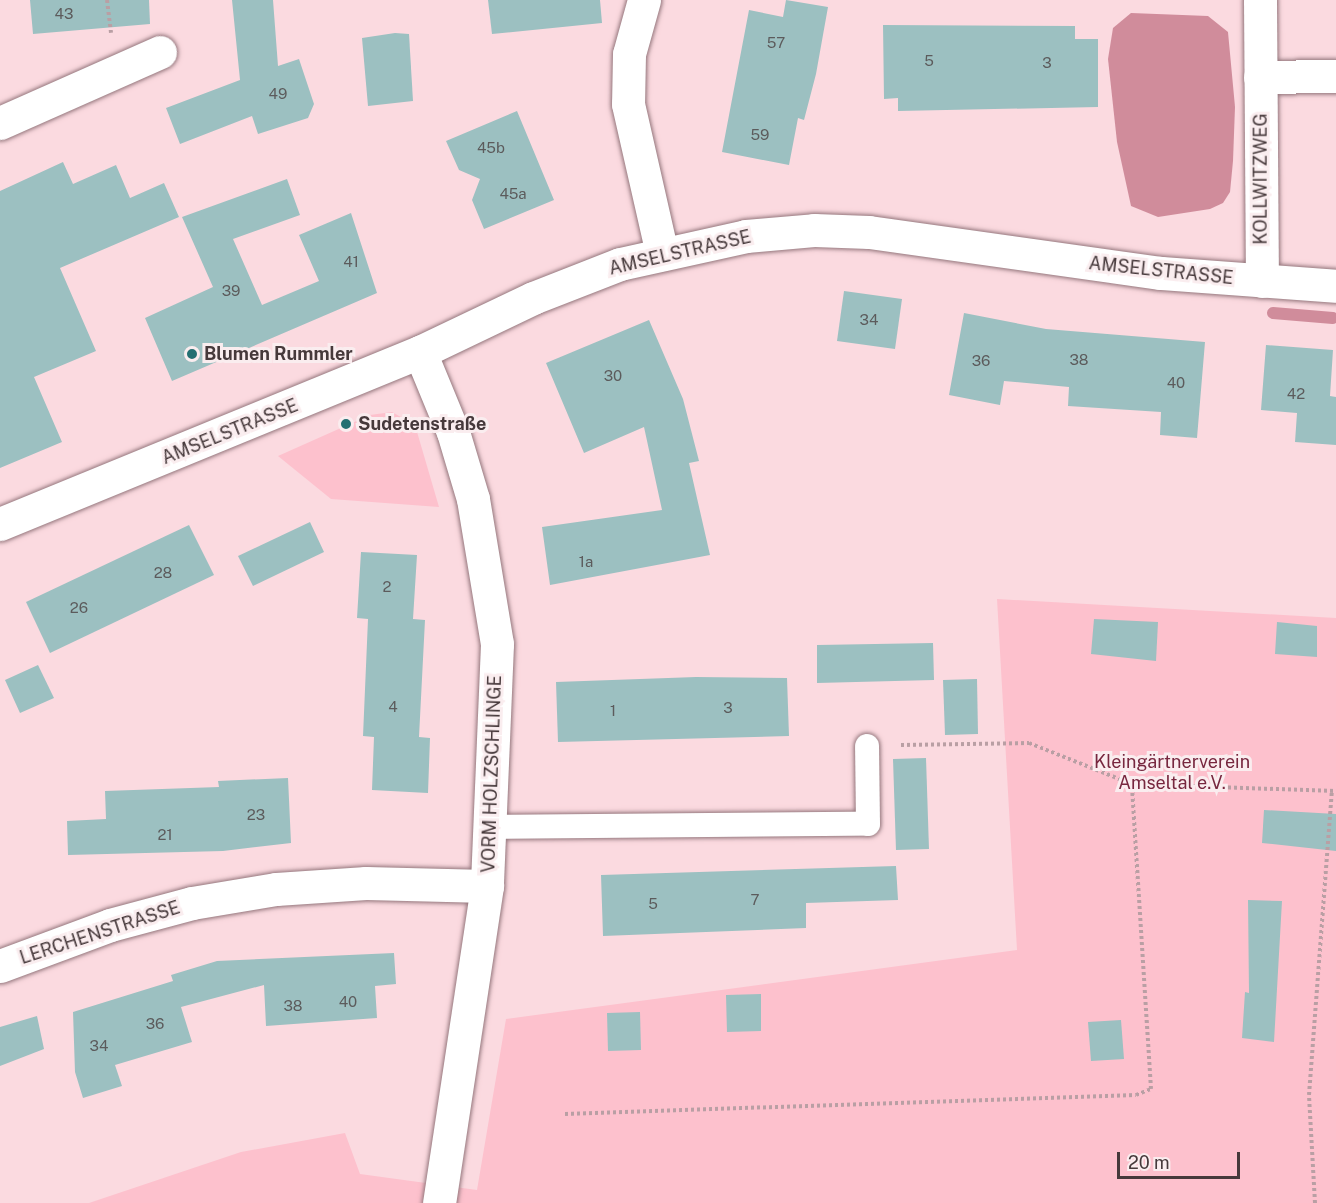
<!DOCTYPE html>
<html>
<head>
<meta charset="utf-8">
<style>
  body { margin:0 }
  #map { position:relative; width:1336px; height:1203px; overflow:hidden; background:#fbdae0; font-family:"Public Sans",sans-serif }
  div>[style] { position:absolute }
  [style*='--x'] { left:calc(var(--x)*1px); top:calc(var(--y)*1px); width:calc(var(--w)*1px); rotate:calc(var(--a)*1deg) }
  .green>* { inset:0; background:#fdc1cd }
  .water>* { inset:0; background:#d08c9b }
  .stream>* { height:12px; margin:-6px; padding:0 6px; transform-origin:6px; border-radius:6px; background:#d08c9b }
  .building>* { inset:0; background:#9cc0c1 }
  .path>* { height:4px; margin-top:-2px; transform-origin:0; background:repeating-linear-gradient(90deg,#b99fa4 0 3px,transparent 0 6px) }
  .roads { filter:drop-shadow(0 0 2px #95777d) drop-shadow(0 0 2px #95777d) }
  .lane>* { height:24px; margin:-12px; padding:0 12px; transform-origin:12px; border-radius:12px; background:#fff }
  .street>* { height:33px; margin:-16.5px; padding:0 16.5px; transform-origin:16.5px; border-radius:16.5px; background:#fff }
  .dots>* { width:16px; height:16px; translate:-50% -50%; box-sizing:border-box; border:3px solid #faedef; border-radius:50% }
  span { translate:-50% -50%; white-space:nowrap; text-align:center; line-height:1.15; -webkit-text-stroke:6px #faedef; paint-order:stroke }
  .number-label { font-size:15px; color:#5c5b5c }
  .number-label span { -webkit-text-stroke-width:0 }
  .street-label { font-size:18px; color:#46393b }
  .poi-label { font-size:18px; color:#46393b; font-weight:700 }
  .left { translate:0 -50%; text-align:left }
  .park-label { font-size:18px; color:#77273f }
  .scale { position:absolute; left:1117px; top:1152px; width:123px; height:27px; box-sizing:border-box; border:3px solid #46393b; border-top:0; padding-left:8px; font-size:18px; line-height:21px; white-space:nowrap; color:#46393b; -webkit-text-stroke:4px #faedef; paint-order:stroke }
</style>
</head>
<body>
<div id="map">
  <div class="green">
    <i style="clip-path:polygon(392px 412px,415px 425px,439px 507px,331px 499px,278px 456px,370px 415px)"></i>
    <i style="clip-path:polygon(997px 599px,1336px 618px,1336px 1203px,89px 1203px,241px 1152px,345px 1133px,360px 1174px,477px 1190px,506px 1019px,1017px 950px)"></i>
  </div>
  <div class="water">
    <i style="clip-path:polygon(1131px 13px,1208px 16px,1228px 32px,1235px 107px,1233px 161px,1230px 192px,1223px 203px,1210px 209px,1158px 217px,1131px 206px,1117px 142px,1108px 59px,1113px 28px)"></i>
  </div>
  <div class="stream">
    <i style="--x:1273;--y:313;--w:60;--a:4.8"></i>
  </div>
  <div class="building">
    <i style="clip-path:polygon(30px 0,149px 0,150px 24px,33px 34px)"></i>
    <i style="clip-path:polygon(232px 0,273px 0,278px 66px,299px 59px,314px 104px,308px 118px,258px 134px,252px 116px,180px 144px,166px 108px,240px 80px)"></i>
    <i style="clip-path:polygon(488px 0,600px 0,602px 23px,492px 34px)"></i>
    <i style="clip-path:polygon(786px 0,828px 7px,816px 74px,804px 120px,798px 118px,789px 165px,722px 152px,749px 10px,783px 17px)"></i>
    <i style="clip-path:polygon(883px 25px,1075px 26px,1075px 39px,1098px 39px,1098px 107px,898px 111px,898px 98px,884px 99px)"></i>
    <i style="clip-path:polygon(395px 33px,409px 34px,413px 101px,368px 106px,362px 38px)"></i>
    <i style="clip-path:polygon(517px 111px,554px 200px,484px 229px,472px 200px,480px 179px,459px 170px,446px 141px)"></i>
    <i style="clip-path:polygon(63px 162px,73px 184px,116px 165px,130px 198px,164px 183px,179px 217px,60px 268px,96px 351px,34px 377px,62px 442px,0 468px,0 191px)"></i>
    <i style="clip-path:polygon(287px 179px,300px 215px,233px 239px,262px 305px,319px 281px,299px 235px,351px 213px,377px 293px,172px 381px,145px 318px,213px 287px,182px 217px)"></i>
    <i style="clip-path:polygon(844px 291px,902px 299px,895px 349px,837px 341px)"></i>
    <i style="clip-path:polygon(964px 313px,1046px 329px,1205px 342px,1197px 438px,1160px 435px,1161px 412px,1068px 406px,1069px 387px,1004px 381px,1000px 405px,949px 395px)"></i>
    <i style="clip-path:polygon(649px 320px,683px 399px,699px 461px,689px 463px,710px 555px,550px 585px,542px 527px,662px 510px,644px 427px,584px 453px,546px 363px)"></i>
    <i style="clip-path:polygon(1266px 345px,1333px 350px,1330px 396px,1336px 397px,1336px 445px,1295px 442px,1297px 413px,1261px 410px)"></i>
    <i style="clip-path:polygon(310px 522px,324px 552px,253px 586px,238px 556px)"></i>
    <i style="clip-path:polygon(189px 525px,214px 575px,50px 653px,26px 602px)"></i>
    <i style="clip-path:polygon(361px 552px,417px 555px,413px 619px,425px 620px,419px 737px,430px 738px,428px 793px,372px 790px,374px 737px,363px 736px,368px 619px,357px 618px)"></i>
    <i style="clip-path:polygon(1094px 619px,1158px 622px,1156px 661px,1091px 654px)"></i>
    <i style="clip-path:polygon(1277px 622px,1317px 626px,1317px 657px,1275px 654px)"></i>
    <i style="clip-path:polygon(933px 643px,934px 680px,817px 683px,817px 645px)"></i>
    <i style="clip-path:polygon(38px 665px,54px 698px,20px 713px,5px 680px)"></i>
    <i style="clip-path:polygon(696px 677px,787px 678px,789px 736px,558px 742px,556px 682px)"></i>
    <i style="clip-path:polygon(977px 679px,978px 734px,945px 735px,943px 680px)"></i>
    <i style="clip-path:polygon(926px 758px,929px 849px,896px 850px,893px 759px)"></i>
    <i style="clip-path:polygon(288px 778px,291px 843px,223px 851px,68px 855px,67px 821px,106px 819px,105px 791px,219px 787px,218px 781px)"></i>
    <i style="clip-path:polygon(1264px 810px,1336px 814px,1336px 851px,1262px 843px)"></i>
    <i style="clip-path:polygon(896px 866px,898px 900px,806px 903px,806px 928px,603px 936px,601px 875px)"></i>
    <i style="clip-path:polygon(1248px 900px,1282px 901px,1274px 1042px,1242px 1038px,1245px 992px,1249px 993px)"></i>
    <i style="clip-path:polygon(394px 953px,396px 984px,375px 986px,377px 1018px,266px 1026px,264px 985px,181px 1007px,192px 1042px,115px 1065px,122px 1086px,83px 1098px,75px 1072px,73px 1012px,173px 981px,171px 975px,217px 961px)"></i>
    <i style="clip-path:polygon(761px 994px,761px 1031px,727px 1032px,726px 995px)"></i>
    <i style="clip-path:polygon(640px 1012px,641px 1050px,608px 1051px,607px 1013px)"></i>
    <i style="clip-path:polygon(37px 1016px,44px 1049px,0 1066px,0 1027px)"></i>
    <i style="clip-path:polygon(1121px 1020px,1124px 1059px,1091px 1061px,1088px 1022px)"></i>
  </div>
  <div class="path">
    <i style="--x:107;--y:0;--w:33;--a:83"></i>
    <i style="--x:901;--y:745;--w:128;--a:-0.9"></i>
    <i style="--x:1029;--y:743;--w:111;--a:21.7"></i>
    <i style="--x:1132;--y:784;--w:204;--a:2"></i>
    <i style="--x:565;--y:1114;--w:571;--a:-1.91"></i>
    <i style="--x:1136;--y:1095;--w:16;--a:-22"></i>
    <i style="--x:1151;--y:1089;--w:306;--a:-93.6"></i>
    <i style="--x:1315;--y:1203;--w:108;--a:-93.2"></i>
    <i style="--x:1309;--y:1095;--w:305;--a:-85.7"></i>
  </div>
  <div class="roads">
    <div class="lane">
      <i style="--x:491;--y:827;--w:377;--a:-0.5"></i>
      <i style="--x:868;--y:824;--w:78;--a:-90.7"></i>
    </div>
    <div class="street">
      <i style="--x:644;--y:0;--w:56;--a:105.5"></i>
      <i style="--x:629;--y:54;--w:50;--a:91.1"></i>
      <i style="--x:628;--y:104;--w:154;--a:77.2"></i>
      <i style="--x:1260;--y:0;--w:281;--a:89.6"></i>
      <i style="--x:1260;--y:77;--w:76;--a:-0.8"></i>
      <i style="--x:0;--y:123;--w:175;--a:-23.9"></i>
      <i style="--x:420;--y:352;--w:87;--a:67.6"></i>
      <i style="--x:453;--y:432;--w:70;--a:73.4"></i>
      <i style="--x:473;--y:499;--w:147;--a:80.6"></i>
      <i style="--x:497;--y:644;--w:242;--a:92.4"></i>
      <i style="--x:487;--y:886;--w:321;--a:98.6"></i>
      <i style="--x:0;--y:524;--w:454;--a:-22.3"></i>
      <i style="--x:420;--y:352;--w:125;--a:-25.5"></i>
      <i style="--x:533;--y:298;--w:93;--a:-21.3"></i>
      <i style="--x:620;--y:264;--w:129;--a:-12.5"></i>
      <i style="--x:746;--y:236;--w:68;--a:-5"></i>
      <i style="--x:814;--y:230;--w:55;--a:2.1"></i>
      <i style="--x:869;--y:232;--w:295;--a:8"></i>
      <i style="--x:1161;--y:273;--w:175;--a:4.2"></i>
      <i style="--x:0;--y:966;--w:117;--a:-20.4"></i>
      <i style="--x:110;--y:925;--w:85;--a:-15"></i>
      <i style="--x:192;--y:903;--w:85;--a:-9.5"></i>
      <i style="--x:276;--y:889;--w:90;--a:-3.8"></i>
      <i style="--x:366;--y:883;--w:121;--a:1.4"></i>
    </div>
  </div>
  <div class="dots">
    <i style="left:192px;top:354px;background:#246f72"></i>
    <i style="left:346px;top:424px;background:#246f72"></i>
  </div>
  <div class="number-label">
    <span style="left:64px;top:14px">43</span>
    <span style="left:776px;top:43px">57</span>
    <span style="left:929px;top:61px">5</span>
    <span style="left:1047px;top:63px">3</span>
    <span style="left:278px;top:94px">49</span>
    <span style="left:760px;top:135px">59</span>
    <span style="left:491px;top:148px">45b</span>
    <span style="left:513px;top:194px">45a</span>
    <span style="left:351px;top:262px">41</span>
    <span style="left:231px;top:291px">39</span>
    <span style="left:869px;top:320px">34</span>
    <span style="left:1079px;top:360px">38</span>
    <span style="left:981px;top:361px">36</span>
    <span style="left:613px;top:376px">30</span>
    <span style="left:1176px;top:383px">40</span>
    <span style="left:1296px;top:394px">42</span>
    <span style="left:586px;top:562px">1a</span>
    <span style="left:163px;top:573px">28</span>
    <span style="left:387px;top:587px">2</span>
    <span style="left:79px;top:608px">26</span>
    <span style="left:393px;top:707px">4</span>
    <span style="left:728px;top:708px">3</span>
    <span style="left:613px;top:711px">1</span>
    <span style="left:256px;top:815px">23</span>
    <span style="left:165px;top:835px">21</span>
    <span style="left:755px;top:900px">7</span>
    <span style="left:653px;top:904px">5</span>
    <span style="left:348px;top:1002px">40</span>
    <span style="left:293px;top:1006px">38</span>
    <span style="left:155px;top:1024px">36</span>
    <span style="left:99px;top:1046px">34</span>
  </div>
  <div class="street-label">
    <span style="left:1261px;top:179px;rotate:-90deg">KOLLWITZWEG</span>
    <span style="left:680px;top:253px;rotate:-13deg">AMSELSTRASSE</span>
    <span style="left:1161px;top:271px;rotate:6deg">AMSELSTRASSE</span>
    <span style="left:230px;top:432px;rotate:-22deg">AMSELSTRASSE</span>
    <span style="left:492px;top:774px;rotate:-88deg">VORM HOLZSCHLINGE</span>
    <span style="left:100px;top:933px;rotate:-18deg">LERCHENSTRASSE</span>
  </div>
  <div class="poi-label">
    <span class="left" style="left:204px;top:354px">Blumen Rummler</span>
    <span class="left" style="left:358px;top:424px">Sudetenstraße</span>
  </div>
  <div class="park-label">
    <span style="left:1172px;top:773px">Kleingärtnerverein<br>Amseltal e.V.</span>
  </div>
  <div class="scale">20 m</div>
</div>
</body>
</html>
